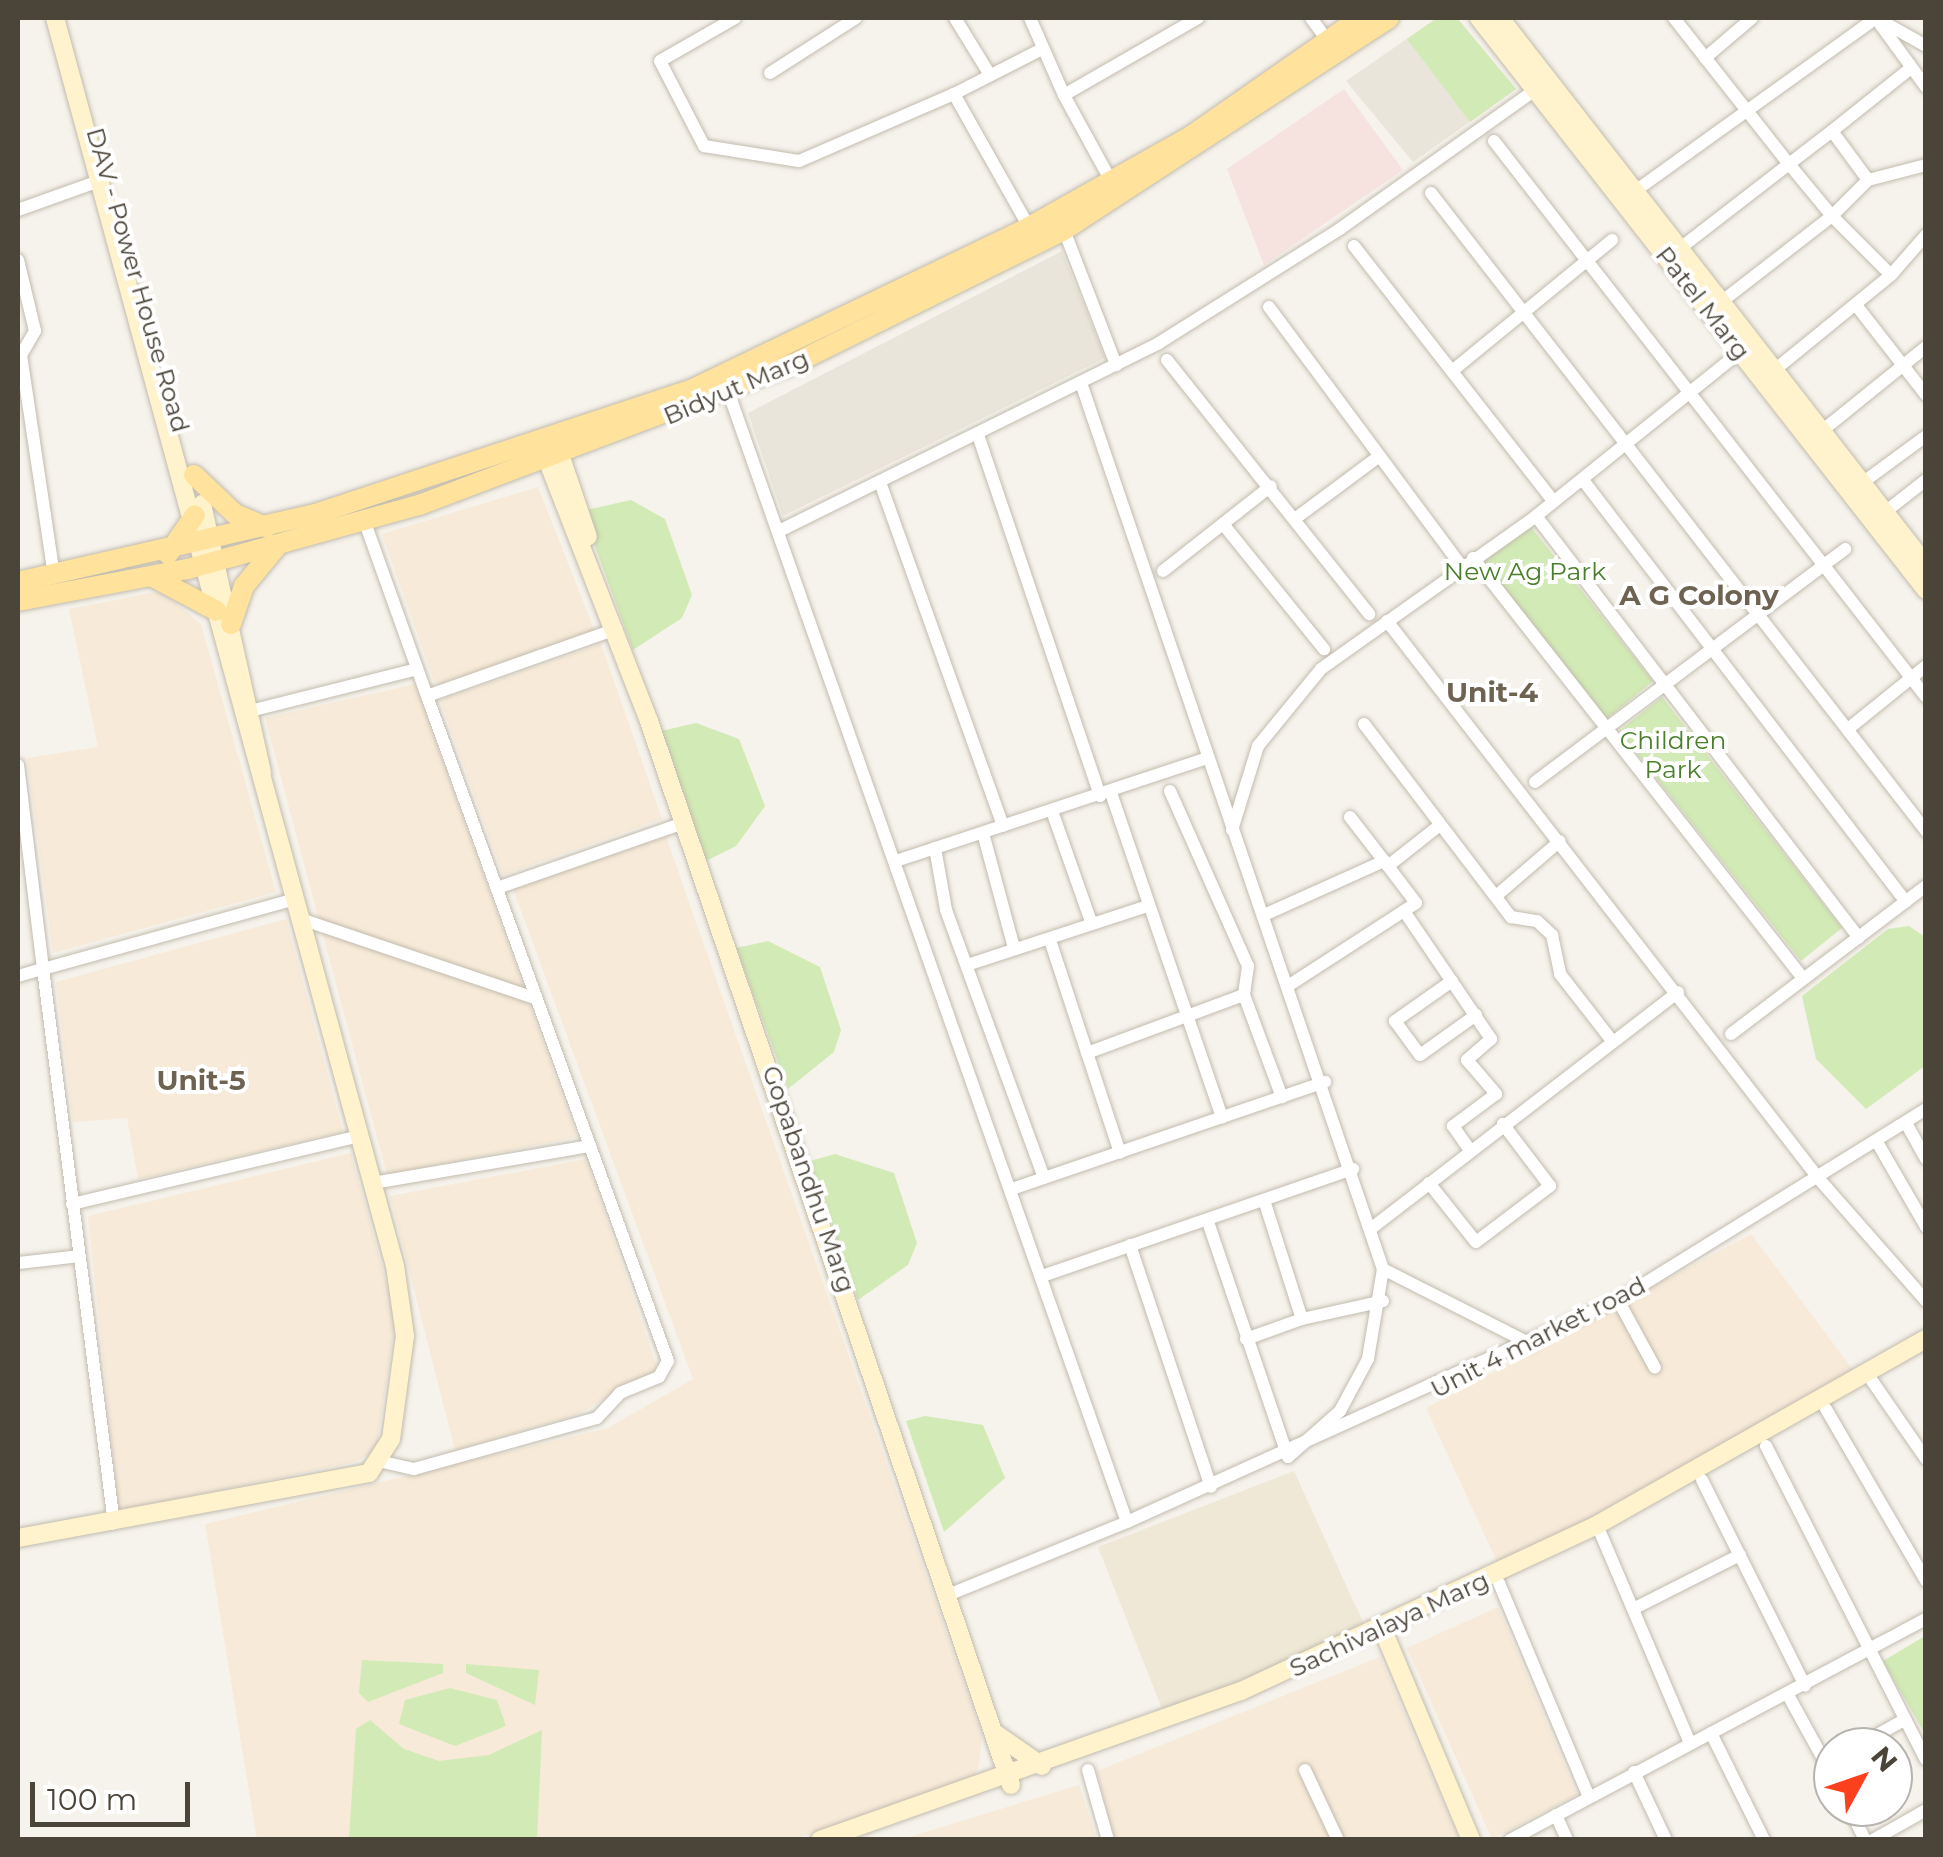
<!DOCTYPE html>
<html>
<head>
<meta charset="utf-8">
<style>
  body { margin:0 }
  #map { position:relative; width:1943px; height:1857px; overflow:hidden; background:#f6f3ec; font-family:Montserrat,sans-serif }
  div>[style] { position:absolute }
  [style*='--x'] { left:calc(var(--x)*1px); top:calc(var(--y)*1px); width:calc(var(--w)*1px); rotate:calc(var(--a)*1deg) }
  .residential>* { inset:0; background:#eae5da }
  .commercial>* { inset:0; background:#f7ead8 }
  .education>* { inset:0; background:#efe8d6 }
  .medical>* { inset:0; background:#f6e3e0 }
  .green>* { inset:0; background:#d2eab5 }
  .roads { filter:drop-shadow(0 0 2px #c2bbae) drop-shadow(0 0 2px #c2bbae) }
  .street>* { height:12px; margin:-6px; padding:0 6px; transform-origin:6px; border-radius:6px; background:#fff }
  .secondary>* { height:18px; margin:-9px; padding:0 9px; transform-origin:9px; border-radius:9px; background:#fff3cd }
  .primary>* { height:20px; margin:-10px; padding:0 10px; transform-origin:10px; border-radius:10px; background:#ffe39c }
  span { translate:-50% -50%; white-space:nowrap; text-align:center; line-height:1.15; -webkit-text-stroke:8px #fff; paint-order:stroke }
  .street-label { font-size:25px; color:#4b4439 }
  .park-label { font-size:25px; color:#4a7f2a }
  .neighbourhood-label { font-size:28px; color:#6e6250; font-weight:700 }
  .frame { position:absolute; inset:0; border:20px solid #4b4439; pointer-events:none }
  .north { position:absolute; left:1813px; top:1727px; width:100px; height:100px; box-sizing:border-box; background:#fff; border:2px solid #b7b4b0; border-radius:50%; rotate:50deg; font-size:28px; font-weight:700; line-height:40px; text-align:center; color:#4b4439 }
  .north::after { content:''; display:block; margin:auto; width:35px; height:45px; background:#fc3f1d; clip-path:polygon(50% 0,100% 100%,50% 72%,0 100%) }
  .scale { position:absolute; left:30px; top:1782px; width:160px; height:45px; box-sizing:border-box; border:5px solid #4b4439; border-top:0; padding-left:12px; font-size:30px; line-height:35px; white-space:nowrap; color:#4b4439; -webkit-text-stroke:8px #fff; paint-order:stroke }
</style>
</head>
<body>
<div id="map">
  <div class="residential">
    <i style="clip-path:polygon(1437px 18px,1457px 18px,1516px 89px,1413px 162px,1346px 81px)"></i>
    <i style="clip-path:polygon(1062px 251px,1105px 358px,783px 516px,748px 413px)"></i>
  </div>
  <div class="commercial">
    <i style="clip-path:polygon(538px 487px,595px 632px,443px 685px,434px 681px,382px 534px)"></i>
    <i style="clip-path:polygon(161px 591px,201px 624px,276px 892px,53px 953px,27px 758px,98px 747px,69px 609px)"></i>
    <i style="clip-path:polygon(601px 644px,662px 819px,503px 875px,440px 700px)"></i>
    <i style="clip-path:polygon(415px 684px,577px 1137px,387px 1175px,265px 718px)"></i>
    <i style="clip-path:polygon(666px 837px,982px 1734px,979px 1766px,971px 1781px,795px 1839px,257px 1839px,205px 1524px,608px 1428px,693px 1379px,513px 889px)"></i>
    <i style="clip-path:polygon(286px 919px,343px 1132px,138px 1179px,127px 1118px,73px 1122px,56px 982px)"></i>
    <i style="clip-path:polygon(351px 1153px,396px 1318px,376px 1450px,355px 1462px,119px 1511px,88px 1216px)"></i>
    <i style="clip-path:polygon(586px 1159px,658px 1370px,576px 1415px,455px 1450px,390px 1196px)"></i>
    <i style="clip-path:polygon(1751px 1234px,1854px 1371px,1500px 1568px,1426px 1408px)"></i>
    <i style="clip-path:polygon(1498px 1607px,1577px 1795px,1492px 1839px,1407px 1648px)"></i>
    <i style="clip-path:polygon(1380px 1657px,1459px 1839px,1115px 1839px,1097px 1771px)"></i>
    <i style="clip-path:polygon(1079px 1785px,1097px 1839px,906px 1839px,909px 1837px)"></i>
  </div>
  <div class="education">
    <i style="clip-path:polygon(1294px 1471px,1367px 1631px,1164px 1714px,1098px 1547px)"></i>
  </div>
  <div class="medical">
    <i style="clip-path:polygon(1344px 89px,1403px 170px,1264px 265px,1227px 169px)"></i>
  </div>
  <div class="green">
    <i style="clip-path:polygon(1437px 18px,1457px 18px,1516px 89px,1470px 122px,1407px 39px)"></i>
    <i style="clip-path:polygon(631px 500px,665px 519px,692px 595px,682px 618px,633px 650px,582px 511px)"></i>
    <i style="clip-path:polygon(1531px 527px,1653px 681px,1604px 721px,1480px 564px)"></i>
    <i style="clip-path:polygon(1662px 697px,1842px 928px,1801px 961px,1619px 731px)"></i>
    <i style="clip-path:polygon(696px 723px,739px 739px,765px 806px,736px 846px,706px 861px,661px 731px)"></i>
    <i style="clip-path:polygon(1909px 926px,1925px 937px,1925px 1066px,1866px 1109px,1816px 1059px,1802px 996px,1888px 929px)"></i>
    <i style="clip-path:polygon(768px 941px,820px 967px,841px 1030px,834px 1052px,788px 1089px,736px 948px)"></i>
    <i style="clip-path:polygon(835px 1154px,894px 1173px,917px 1243px,908px 1265px,858px 1300px,810px 1161px)"></i>
    <i style="clip-path:polygon(925px 1416px,983px 1425px,1005px 1478px,944px 1532px,906px 1421px)"></i>
    <i style="clip-path:polygon(1925px 1636px,1925px 1734px,1883px 1661px)"></i>
    <i style="clip-path:polygon(362px 1660px,443px 1664px,443px 1673px,368px 1702px,359px 1693px)"></i>
    <i style="clip-path:polygon(466px 1664px,539px 1670px,535px 1705px,466px 1673px)"></i>
    <i style="clip-path:polygon(450px 1688px,497px 1700px,506px 1726px,455px 1746px,399px 1724px,405px 1700px)"></i>
    <i style="clip-path:polygon(370px 1720px,404px 1749px,439px 1761px,489px 1755px,542px 1730px,537px 1839px,349px 1839px,356px 1729px)"></i>
  </div>
  <div class="roads">
    <div class="street">
      <i style="--x:735;--y:18;--w:86;--a:150.2"></i>
      <i style="--x:660;--y:61;--w:96;--a:62.6"></i>
      <i style="--x:704;--y:146;--w:96;--a:9"></i>
      <i style="--x:799;--y:161;--w:169;--a:-23.4"></i>
      <i style="--x:955;--y:18;--w:67;--a:58.4"></i>
      <i style="--x:1030;--y:18;--w:84;--a:66.2"></i>
      <i style="--x:1311;--y:18;--w:29;--a:54"></i>
      <i style="--x:1674;--y:18;--w:186;--a:51.8"></i>
      <i style="--x:1789;--y:164;--w:54;--a:-37.5"></i>
      <i style="--x:1832;--y:131;--w:61;--a:53.7"></i>
      <i style="--x:1868;--y:180;--w:51;--a:135"></i>
      <i style="--x:1832;--y:216;--w:83;--a:45"></i>
      <i style="--x:1880;--y:24;--w:78;--a:53.9"></i>
      <i style="--x:1705;--y:58;--w:62;--a:-40.4"></i>
      <i style="--x:770;--y:73;--w:102;--a:-32.6"></i>
      <i style="--x:1832;--y:131;--w:101;--a:-38.6"></i>
      <i style="--x:1494;--y:141;--w:704;--a:52.15"></i>
      <i style="--x:1868;--y:180;--w:60;--a:-14.5"></i>
      <i style="--x:1111;--y:181;--w:98;--a:-118.7"></i>
      <i style="--x:1064;--y:95;--w:155;--a:-29.9"></i>
      <i style="--x:1638;--y:189;--w:293;--a:-35.7"></i>
      <i style="--x:1876;--y:18;--w:57;--a:29.2"></i>
      <i style="--x:1431;--y:193;--w:808;--a:52.19"></i>
      <i style="--x:18;--y:210;--w:86;--a:-19.7"></i>
      <i style="--x:1029;--y:227;--w:153;--a:-119.4"></i>
      <i style="--x:954;--y:94;--w:97;--a:-27.1"></i>
      <i style="--x:1064;--y:230;--w:145;--a:68.9"></i>
      <i style="--x:1354;--y:246;--w:323;--a:52"></i>
      <i style="--x:1683;--y:246;--w:134;--a:-37.7"></i>
      <i style="--x:1789;--y:164;--w:67;--a:50.4"></i>
      <i style="--x:1832;--y:216;--w:147;--a:142.2"></i>
      <i style="--x:18;--y:260;--w:73;--a:76.5"></i>
      <i style="--x:35;--y:331;--w:28;--a:120"></i>
      <i style="--x:21;--y:355;--w:223;--a:81.5"></i>
      <i style="--x:1856;--y:305;--w:114;--a:52.1"></i>
      <i style="--x:1269;--y:307;--w:322;--a:53.4"></i>
      <i style="--x:1167;--y:360;--w:325;--a:51.5"></i>
      <i style="--x:1777;--y:368;--w:147;--a:-39.2"></i>
      <i style="--x:1891;--y:275;--w:53;--a:-48.8"></i>
      <i style="--x:1452;--y:371;--w:207;--a:-39.3"></i>
      <i style="--x:1081;--y:383;--w:936;--a:71.18"></i>
      <i style="--x:1383;--y:1269;--w:91;--a:99.5"></i>
      <i style="--x:1368;--y:1359;--w:59;--a:118.3"></i>
      <i style="--x:1340;--y:1411;--w:69;--a:138.5"></i>
      <i style="--x:1288;--y:1457;--w:251;--a:-108.8"></i>
      <i style="--x:728;--y:391;--w:1199;--a:70.57"></i>
      <i style="--x:1127;--y:1522;--w:188;--a:157.8"></i>
      <i style="--x:1823;--y:430;--w:132;--a:-38.9"></i>
      <i style="--x:979;--y:438;--w:378;--a:71.3"></i>
      <i style="--x:1583;--y:480;--w:531;--a:52.57"></i>
      <i style="--x:1862;--y:483;--w:79;--a:-36.3"></i>
      <i style="--x:881;--y:485;--w:362;--a:70.3"></i>
      <i style="--x:1885;--y:512;--w:52;--a:-38"></i>
      <i style="--x:1536;--y:516;--w:531;--a:52.57"></i>
      <i style="--x:1296;--y:518;--w:102;--a:-36.6"></i>
      <i style="--x:364;--y:520;--w:187;--a:70.3"></i>
      <i style="--x:427;--y:696;--w:201;--a:-19.5"></i>
      <i style="--x:1223;--y:524;--w:161;--a:51.1"></i>
      <i style="--x:779;--y:531;--w:424;--a:-26.3"></i>
      <i style="--x:1159;--y:343;--w:214;--a:-32.2"></i>
      <i style="--x:1340;--y:229;--w:241;--a:-35.5"></i>
      <i style="--x:1473;--y:558;--w:533;--a:51.86"></i>
      <i style="--x:1163;--y:571;--w:137;--a:-38.2"></i>
      <i style="--x:1387;--y:621;--w:706;--a:52.25"></i>
      <i style="--x:1819;--y:1179;--w:162;--a:48.7"></i>
      <i style="--x:254;--y:710;--w:168;--a:-14.1"></i>
      <i style="--x:1364;--y:724;--w:243;--a:52.7"></i>
      <i style="--x:1511;--y:917;--w:26;--a:9"></i>
      <i style="--x:1537;--y:921;--w:21;--a:43"></i>
      <i style="--x:1552;--y:935;--w:40;--a:78"></i>
      <i style="--x:1560;--y:974;--w:86;--a:52.1"></i>
      <i style="--x:1848;--y:729;--w:100;--a:-38.9"></i>
      <i style="--x:18;--y:765;--w:206;--a:83"></i>
      <i style="--x:43;--y:969;--w:262;--a:-15.5"></i>
      <i style="--x:1535;--y:782;--w:388;--a:-36.9"></i>
      <i style="--x:1170;--y:791;--w:192;--a:66"></i>
      <i style="--x:1248;--y:966;--w:29;--a:98"></i>
      <i style="--x:1244;--y:995;--w:109;--a:69.6"></i>
      <i style="--x:1111;--y:793;--w:343;--a:71.1"></i>
      <i style="--x:1052;--y:811;--w:118;--a:70.6"></i>
      <i style="--x:1350;--y:817;--w:62;--a:52.2"></i>
      <i style="--x:1232;--y:830;--w:88;--a:-72.8"></i>
      <i style="--x:1258;--y:746;--w:99;--a:-50.7"></i>
      <i style="--x:1321;--y:669;--w:264;--a:-35.4"></i>
      <i style="--x:1536;--y:516;--w:263;--a:-38.8"></i>
      <i style="--x:983;--y:833;--w:119;--a:74.9"></i>
      <i style="--x:935;--y:848;--w:63;--a:79.9"></i>
      <i style="--x:946;--y:910;--w:285;--a:69.9"></i>
      <i style="--x:896;--y:861;--w:328;--a:-18.3"></i>
      <i style="--x:497;--y:888;--w:198;--a:-19.2"></i>
      <i style="--x:1496;--y:896;--w:84;--a:-40.7"></i>
      <i style="--x:1404;--y:911;--w:155;--a:55.8"></i>
      <i style="--x:1491;--y:1039;--w:32;--a:139"></i>
      <i style="--x:1467;--y:1060;--w:45;--a:49.5"></i>
      <i style="--x:1496;--y:1094;--w:54;--a:143.3"></i>
      <i style="--x:1453;--y:1126;--w:29;--a:55"></i>
      <i style="--x:1264;--y:915;--w:132;--a:-24.2"></i>
      <i style="--x:301;--y:919;--w:247;--a:18.7"></i>
      <i style="--x:1050;--y:940;--w:224;--a:71.8"></i>
      <i style="--x:967;--y:965;--w:190;--a:-18.1"></i>
      <i style="--x:18;--y:976;--w:26;--a:-16"></i>
      <i style="--x:43;--y:969;--w:559;--a:82.7"></i>
      <i style="--x:1452;--y:981;--w:70;--a:144.9"></i>
      <i style="--x:1395;--y:1021;--w:42;--a:53.7"></i>
      <i style="--x:1420;--y:1055;--w:69;--a:-35.5"></i>
      <i style="--x:1291;--y:984;--w:149;--a:-32.9"></i>
      <i style="--x:1416;--y:903;--w:46;--a:-127.1"></i>
      <i style="--x:1388;--y:866;--w:66;--a:-38.3"></i>
      <i style="--x:1731;--y:1034;--w:245;--a:-37.2"></i>
      <i style="--x:1087;--y:1053;--w:167;--a:-20.3"></i>
      <i style="--x:1906;--y:1123;--w:41;--a:60.9"></i>
      <i style="--x:1877;--y:1142;--w:98;--a:60"></i>
      <i style="--x:373;--y:1183;--w:220;--a:-9.7"></i>
      <i style="--x:1429;--y:1183;--w:75;--a:51.5"></i>
      <i style="--x:1476;--y:1242;--w:93;--a:-37.1"></i>
      <i style="--x:1550;--y:1186;--w:78;--a:-127.2"></i>
      <i style="--x:1015;--y:1188;--w:328;--a:-18.9"></i>
      <i style="--x:1264;--y:1200;--w:125;--a:72.3"></i>
      <i style="--x:1302;--y:1319;--w:83;--a:-12.5"></i>
      <i style="--x:72;--y:1204;--w:295;--a:-13.3"></i>
      <i style="--x:1373;--y:1227;--w:385;--a:-37.6"></i>
      <i style="--x:1130;--y:1245;--w:255;--a:71.5"></i>
      <i style="--x:18;--y:1263;--w:61;--a:-6.5"></i>
      <i style="--x:1383;--y:1269;--w:166;--a:26.9"></i>
      <i style="--x:1045;--y:1275;--w:326;--a:-19"></i>
      <i style="--x:1618;--y:1300;--w:77;--a:61.4"></i>
      <i style="--x:1246;--y:1339;--w:59;--a:-19.7"></i>
      <i style="--x:1868;--y:1375;--w:102;--a:55.4"></i>
      <i style="--x:1826;--y:1409;--w:199;--a:59.8"></i>
      <i style="--x:1766;--y:1446;--w:352;--a:63"></i>
      <i style="--x:383;--y:1462;--w:32;--a:13"></i>
      <i style="--x:414;--y:1469;--w:190;--a:-15.6"></i>
      <i style="--x:597;--y:1418;--w:34;--a:-47"></i>
      <i style="--x:620;--y:1393;--w:42;--a:-22.3"></i>
      <i style="--x:659;--y:1377;--w:18;--a:-61"></i>
      <i style="--x:668;--y:1361;--w:707;--a:-109.92"></i>
      <i style="--x:1702;--y:1480;--w:230;--a:63.4"></i>
      <i style="--x:1127;--y:1522;--w:539;--a:-24.33"></i>
      <i style="--x:1618;--y:1300;--w:362;--a:-31.8"></i>
      <i style="--x:1597;--y:1525;--w:235;--a:66.9"></i>
      <i style="--x:1499;--y:1583;--w:232;--a:67.2"></i>
      <i style="--x:1633;--y:1609;--w:120;--a:-26.8"></i>
      <i style="--x:1788;--y:1695;--w:94;--a:61.2"></i>
      <i style="--x:1711;--y:1733;--w:119;--a:63.6"></i>
      <i style="--x:1856;--y:1747;--w:55;--a:-29.4"></i>
      <i style="--x:1088;--y:1770;--w:73;--a:74.1"></i>
      <i style="--x:1305;--y:1770;--w:77;--a:64.8"></i>
      <i style="--x:1634;--y:1772;--w:75;--a:64.8"></i>
      <i style="--x:1849;--y:1807;--w:37;--a:64"></i>
      <i style="--x:1556;--y:1815;--w:27;--a:66"></i>
      <i style="--x:1510;--y:1840;--w:471;--a:-28"></i>
      <i style="--x:1873;--y:1840;--w:61;--a:-29.5"></i>
    </div>
    <div class="secondary">
      <i style="--x:1479;--y:18;--w:726;--a:51.99"></i>
      <i style="--x:1500;--y:18;--w:693;--a:52.09"></i>
      <i style="--x:555;--y:440;--w:102;--a:71.2"></i>
      <i style="--x:541;--y:444;--w:297;--a:68.7"></i>
      <i style="--x:649;--y:721;--w:1124;--a:71.21"></i>
      <i style="--x:202;--y:504;--w:275;--a:77.4"></i>
      <i style="--x:18;--y:1538;--w:357;--a:-10.5"></i>
      <i style="--x:369;--y:1473;--w:40;--a:-57.1"></i>
      <i style="--x:391;--y:1439;--w:104;--a:-82.3"></i>
      <i style="--x:405;--y:1336;--w:71;--a:-98.1"></i>
      <i style="--x:395;--y:1266;--w:1293;--a:-105.24"></i>
      <i style="--x:1385;--y:1635;--w:222;--a:67.2"></i>
      <i style="--x:996;--y:1734;--w:56;--a:34.8"></i>
      <i style="--x:820;--y:1840;--w:447;--a:-19.5"></i>
      <i style="--x:1241;--y:1691;--w:393;--a:-25"></i>
      <i style="--x:1597;--y:1525;--w:378;--a:-29.5"></i>
    </div>
    <div class="primary">
      <i style="--x:194;--y:475;--w:57;--a:43.6"></i>
      <i style="--x:235;--y:514;--w:34;--a:23"></i>
      <i style="--x:168;--y:554;--w:47;--a:-55.3"></i>
      <i style="--x:153;--y:577;--w:72;--a:28"></i>
      <i style="--x:18;--y:582;--w:305;--a:-12.9"></i>
      <i style="--x:315;--y:514;--w:398;--a:-18.3"></i>
      <i style="--x:693;--y:389;--w:373;--a:-25.7"></i>
      <i style="--x:1029;--y:227;--w:186;--a:-29.3"></i>
      <i style="--x:1191;--y:136;--w:206;--a:-34.9"></i>
      <i style="--x:18;--y:601;--w:173;--a:-10.7"></i>
      <i style="--x:188;--y:569;--w:240;--a:-15.5"></i>
      <i style="--x:419;--y:505;--w:400;--a:-20.7"></i>
      <i style="--x:793;--y:364;--w:302;--a:-26.3"></i>
      <i style="--x:1064;--y:230;--w:388;--a:-33.1"></i>
      <i style="--x:231;--y:624;--w:40;--a:-71.1"></i>
      <i style="--x:244;--y:586;--w:53;--a:-50.3"></i>
    </div>
  </div>
  <div class="street-label">
    <span style="left:138px;top:280px;rotate:74deg">DAV - Power House Road</span>
    <span style="left:1703px;top:303px;rotate:52deg">Patel Marg</span>
    <span style="left:736px;top:387px;rotate:-23deg">Bidyut Marg</span>
    <span style="left:809px;top:1179px;rotate:71deg">Gopabandhu Marg</span>
    <span style="left:1538px;top:1337px;rotate:-27deg">Unit 4 market road</span>
    <span style="left:1389px;top:1624px;rotate:-25deg">Sachivalaya Marg</span>
  </div>
  <div class="park-label">
    <span style="left:1525px;top:571px">New Ag Park</span>
    <span style="left:1673px;top:755px">Children<br>Park</span>
  </div>
  <div class="neighbourhood-label">
    <span style="left:1699px;top:595px">A G Colony</span>
    <span style="left:1492px;top:692px">Unit-4</span>
    <span style="left:201px;top:1080px">Unit-5</span>
  </div>
  <div class="frame"></div>
  <div class="north">N</div>
  <div class="scale">100 m</div>
</div>
</body>
</html>
